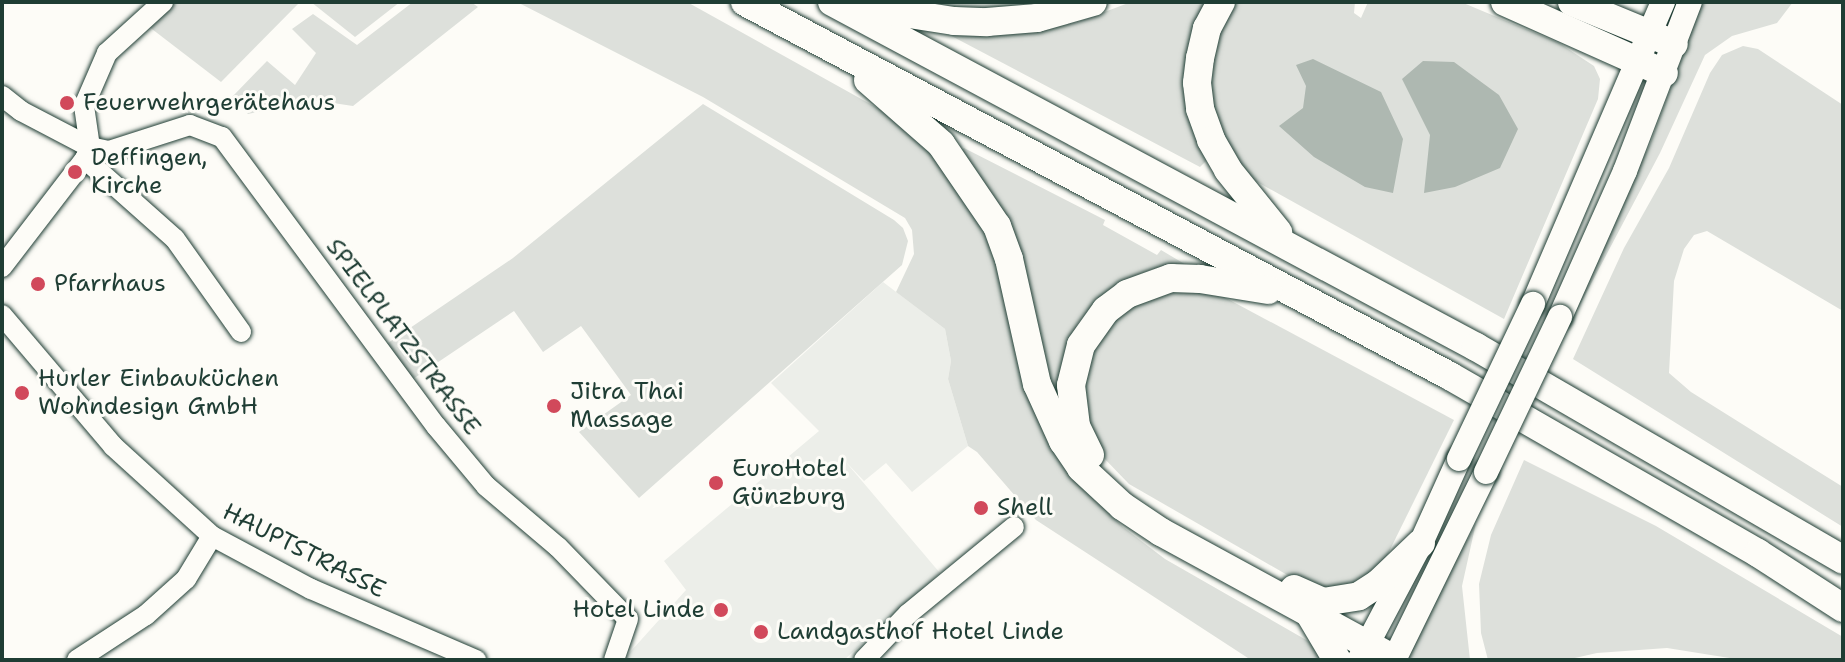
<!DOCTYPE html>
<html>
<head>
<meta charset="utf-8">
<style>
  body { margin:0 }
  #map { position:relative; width:1845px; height:662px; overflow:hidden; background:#fdfcf7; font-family:"Shantell Sans",sans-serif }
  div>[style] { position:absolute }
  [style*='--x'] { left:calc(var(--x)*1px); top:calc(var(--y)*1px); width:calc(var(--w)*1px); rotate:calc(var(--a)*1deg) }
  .built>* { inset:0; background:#eceee9 }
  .green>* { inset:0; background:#dde0db }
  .water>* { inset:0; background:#aeb8b1 }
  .roads { filter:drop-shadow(0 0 2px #1f3d34) drop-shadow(0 0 2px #1f3d34) }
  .minor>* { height:20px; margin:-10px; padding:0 10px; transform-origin:10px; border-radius:10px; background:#fdfcf7 }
  .major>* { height:24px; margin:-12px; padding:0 12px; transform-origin:12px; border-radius:12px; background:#fdfcf7 }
  .highway>* { height:28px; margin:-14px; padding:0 14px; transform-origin:14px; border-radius:14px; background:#fdfcf7 }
  .bridges { filter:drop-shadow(0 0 2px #1f3d34) drop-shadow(0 0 2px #1f3d34) }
  .major-bridge>* { height:24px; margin:-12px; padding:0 12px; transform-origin:12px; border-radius:12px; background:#fdfcf7 }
  .dots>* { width:22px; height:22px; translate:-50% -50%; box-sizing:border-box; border:4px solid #fdfcf7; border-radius:50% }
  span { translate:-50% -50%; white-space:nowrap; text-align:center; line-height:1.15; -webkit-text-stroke:6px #fdfcf7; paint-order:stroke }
  .poi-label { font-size:24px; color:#1f3d34 }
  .left { translate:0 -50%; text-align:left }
  .right { translate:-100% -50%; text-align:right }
  .street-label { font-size:24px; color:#1f3d34 }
  .frame { position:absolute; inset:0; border:4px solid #1f3d34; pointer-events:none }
</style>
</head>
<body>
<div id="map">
  <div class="built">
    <i style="clip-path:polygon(883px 282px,945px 329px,951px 361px,948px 379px,968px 446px,912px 492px,886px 463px,864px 481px,845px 461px,940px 573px,844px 660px,623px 660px,686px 590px,664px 561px,819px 431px,771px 383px)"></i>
  </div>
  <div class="green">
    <i style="clip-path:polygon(175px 2px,300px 2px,221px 82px,148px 26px)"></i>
    <i style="clip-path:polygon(311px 2px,400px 2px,355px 37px)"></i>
    <i style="clip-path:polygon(413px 2px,471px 2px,478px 7px,353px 106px,313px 100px,248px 114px,232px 97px,267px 61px,295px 85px,316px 53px,292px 29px,313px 14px,357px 45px)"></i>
    <i style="clip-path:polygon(517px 2px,687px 2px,890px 115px,926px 144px,992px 242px,1084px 489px,1123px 527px,1165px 559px,1308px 641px,1320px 653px,1323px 660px,1251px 660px,1036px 520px,977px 452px,968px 446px,948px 379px,951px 361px,945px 329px,896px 292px,914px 254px,912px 230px,905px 218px,703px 97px)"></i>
    <i style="clip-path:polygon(923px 2px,1043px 2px,981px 10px)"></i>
    <i style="clip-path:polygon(1131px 2px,1211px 2px,1208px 159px,1200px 167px,942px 31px,982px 36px,1030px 32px,1078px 22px)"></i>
    <i style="clip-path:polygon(1232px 2px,1355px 2px,1354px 13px,1361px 18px,1368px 2px,1461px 2px,1559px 43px,1594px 66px,1600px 79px,1598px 99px,1504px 319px,1250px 178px,1224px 145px,1206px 89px,1216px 30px)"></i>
    <i style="clip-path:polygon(1702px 2px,1793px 2px,1777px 23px,1732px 36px,1705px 55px,1660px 153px,1572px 320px,1567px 319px,1650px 144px)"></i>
    <i style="clip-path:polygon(1743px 46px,1758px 49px,1843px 105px,1843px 311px,1707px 231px,1694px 235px,1684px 249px,1674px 281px,1669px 373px,1691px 392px,1843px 487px,1843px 527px,1573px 359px,1624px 248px,1669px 168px,1710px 73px,1722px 55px)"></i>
    <i style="clip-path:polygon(703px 104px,894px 220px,903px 228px,908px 241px,902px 265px,639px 498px,579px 432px,631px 395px,581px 326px,543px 352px,514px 311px,413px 379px,385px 345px,513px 258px)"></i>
    <i style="clip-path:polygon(964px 148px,1105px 220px,1103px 225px,1157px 255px,1161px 250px,1188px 266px,1152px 269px,1133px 277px,1090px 309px,1078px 323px,1067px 347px,1057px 399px,1043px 364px,1005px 216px,961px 151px)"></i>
    <i style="clip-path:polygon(1191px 287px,1224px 297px,1454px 420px,1380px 570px,1363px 584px,1330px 591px,1296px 580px,1129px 484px,1102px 456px,1082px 414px,1085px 363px,1115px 312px,1136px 298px)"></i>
    <i style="clip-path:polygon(1524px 460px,1656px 526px,1843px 637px,1843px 660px,1742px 660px,1667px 648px,1597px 653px,1566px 660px,1488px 660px,1481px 633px,1479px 584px,1491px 535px)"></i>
    <i style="clip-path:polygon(1476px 523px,1462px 586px,1470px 660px,1404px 660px)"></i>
  </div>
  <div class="water">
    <i style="clip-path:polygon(1313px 59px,1381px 92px,1403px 139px,1393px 193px,1365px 187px,1314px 157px,1279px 126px,1303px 108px,1306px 86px,1296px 65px)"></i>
    <i style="clip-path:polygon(1423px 61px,1454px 62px,1499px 95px,1518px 129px,1500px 168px,1455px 187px,1424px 193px,1430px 135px,1402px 79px)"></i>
  </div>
  <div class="roads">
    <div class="minor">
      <i style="--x:2;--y:96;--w:24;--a:38"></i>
      <i style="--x:21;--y:111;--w:78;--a:27.6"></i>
      <i style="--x:90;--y:147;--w:19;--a:12"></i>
      <i style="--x:109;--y:151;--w:85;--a:-17.8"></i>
      <i style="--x:190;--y:125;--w:34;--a:21"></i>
      <i style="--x:222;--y:137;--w:360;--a:53.5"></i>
      <i style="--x:436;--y:426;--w:78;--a:50.2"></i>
      <i style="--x:486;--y:486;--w:94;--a:40.3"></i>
      <i style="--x:558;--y:547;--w:100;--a:45.8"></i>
      <i style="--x:628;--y:619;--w:43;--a:108.9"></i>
      <i style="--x:85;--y:159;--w:120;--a:41.6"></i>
      <i style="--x:175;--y:239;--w:114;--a:54.6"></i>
      <i style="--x:2;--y:267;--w:136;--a:-52.5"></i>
      <i style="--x:85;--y:159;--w:13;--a:-67"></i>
      <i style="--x:90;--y:147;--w:41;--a:-98.3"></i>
      <i style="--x:84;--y:106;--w:58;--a:-66.5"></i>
      <i style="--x:107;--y:53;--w:76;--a:-42.3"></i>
      <i style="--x:2;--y:315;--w:172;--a:49.7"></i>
      <i style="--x:113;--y:446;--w:134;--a:42.3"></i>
      <i style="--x:212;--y:536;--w:112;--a:28.2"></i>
      <i style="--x:311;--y:589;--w:180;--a:23.3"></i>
      <i style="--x:77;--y:660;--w:82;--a:-33.1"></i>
      <i style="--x:146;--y:615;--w:54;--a:-42"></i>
      <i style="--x:186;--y:579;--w:50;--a:-58.8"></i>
      <i style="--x:864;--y:660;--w:64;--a:-46.3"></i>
      <i style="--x:908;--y:614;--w:137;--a:-39.4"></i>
    </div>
    <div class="major">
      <i style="--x:1533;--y:304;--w:329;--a:-66.7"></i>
      <i style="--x:1560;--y:317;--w:160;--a:-66"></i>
      <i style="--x:1625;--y:171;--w:181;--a:-69"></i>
      <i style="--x:1359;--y:660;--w:132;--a:-62.1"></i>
      <i style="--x:1421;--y:543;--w:92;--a:-65.7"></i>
      <i style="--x:1394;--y:660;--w:209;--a:-63.9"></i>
    </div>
    <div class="highway">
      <i style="--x:745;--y:2;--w:798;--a:27.95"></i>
      <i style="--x:1450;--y:376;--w:355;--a:29.9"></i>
      <i style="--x:1758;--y:553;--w:101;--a:32.9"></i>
      <i style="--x:832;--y:2;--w:731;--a:28.18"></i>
      <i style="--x:1476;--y:347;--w:424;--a:30.1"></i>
      <i style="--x:1221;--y:2;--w:30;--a:118"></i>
      <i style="--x:1207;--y:28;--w:31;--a:103"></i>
      <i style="--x:1200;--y:58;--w:25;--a:97"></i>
      <i style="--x:1197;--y:83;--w:26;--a:83"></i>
      <i style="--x:1200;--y:109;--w:33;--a:70"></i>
      <i style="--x:1211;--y:140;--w:34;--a:60"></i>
      <i style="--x:1228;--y:170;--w:80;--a:51.1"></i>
      <i style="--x:1505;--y:2;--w:174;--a:24.1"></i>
      <i style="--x:1572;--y:2;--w:110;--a:22.4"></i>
      <i style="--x:858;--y:6;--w:97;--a:8.9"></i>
      <i style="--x:954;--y:21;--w:33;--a:2"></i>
      <i style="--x:987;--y:22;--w:50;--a:-4.6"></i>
      <i style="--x:1037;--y:18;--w:58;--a:-15.9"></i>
      <i style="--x:868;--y:80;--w:97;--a:41.2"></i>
      <i style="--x:941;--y:144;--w:99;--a:55.7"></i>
      <i style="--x:997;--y:226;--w:35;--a:70"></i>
      <i style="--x:1009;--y:259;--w:128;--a:77.4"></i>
      <i style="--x:1037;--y:384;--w:63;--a:65.5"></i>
      <i style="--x:1063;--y:441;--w:32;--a:56"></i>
      <i style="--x:1081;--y:468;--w:56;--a:42.8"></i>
      <i style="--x:1122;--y:506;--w:47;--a:33.7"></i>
      <i style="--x:1161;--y:532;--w:265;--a:28.6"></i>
      <i style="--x:1090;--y:455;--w:32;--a:-116"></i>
      <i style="--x:1076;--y:426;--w:41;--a:-97"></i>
      <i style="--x:1071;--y:385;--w:41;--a:-76"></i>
      <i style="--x:1081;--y:345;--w:43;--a:-54.5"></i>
      <i style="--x:1106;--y:310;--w:26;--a:-37"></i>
      <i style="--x:1127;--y:294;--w:47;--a:-20"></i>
      <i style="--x:1171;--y:278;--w:29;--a:2"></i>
      <i style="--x:1200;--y:279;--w:69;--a:9.2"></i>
      <i style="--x:1294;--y:589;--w:32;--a:24"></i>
      <i style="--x:1323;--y:602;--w:36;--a:-9"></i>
      <i style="--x:1359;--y:596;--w:24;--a:-33"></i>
      <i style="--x:1379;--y:583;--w:58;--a:-43.6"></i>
      <i style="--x:1311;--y:616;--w:51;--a:59.4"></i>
    </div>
  </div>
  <div class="bridges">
    <div class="major-bridge">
      <i style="--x:1459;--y:459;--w:172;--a:-64.5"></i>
      <i style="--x:1486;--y:472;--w:172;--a:-64.5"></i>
    </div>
  </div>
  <div class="dots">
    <i style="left:67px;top:103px;background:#d1495b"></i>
    <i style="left:75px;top:172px;background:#d1495b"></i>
    <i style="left:38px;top:284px;background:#d1495b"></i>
    <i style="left:22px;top:393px;background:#d1495b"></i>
    <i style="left:554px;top:406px;background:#d1495b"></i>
    <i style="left:716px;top:483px;background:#d1495b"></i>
    <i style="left:981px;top:508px;background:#d1495b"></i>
    <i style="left:721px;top:610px;background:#d1495b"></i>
    <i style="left:761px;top:632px;background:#d1495b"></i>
  </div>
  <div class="poi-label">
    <span class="left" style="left:83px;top:103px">Feuerwehrgerätehaus</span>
    <span class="left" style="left:91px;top:172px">Deffingen,<br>Kirche</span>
    <span class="left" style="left:54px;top:284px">Pfarrhaus</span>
    <span class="left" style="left:38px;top:393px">Hurler Einbauküchen<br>Wohndesign GmbH</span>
    <span class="left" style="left:570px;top:406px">Jitra Thai<br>Massage</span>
    <span class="left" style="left:732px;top:483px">EuroHotel<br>Günzburg</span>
    <span class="left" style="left:997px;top:508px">Shell</span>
    <span class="right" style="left:705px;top:610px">Hotel Linde</span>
    <span class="left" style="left:777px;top:632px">Landgasthof Hotel Linde</span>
  </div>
  <div class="street-label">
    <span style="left:403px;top:337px;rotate:53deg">SPIELPLATZSTRASSE</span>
    <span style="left:304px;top:551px;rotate:27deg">HAUPTSTRASSE</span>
  </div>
  <div class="frame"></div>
</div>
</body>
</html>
